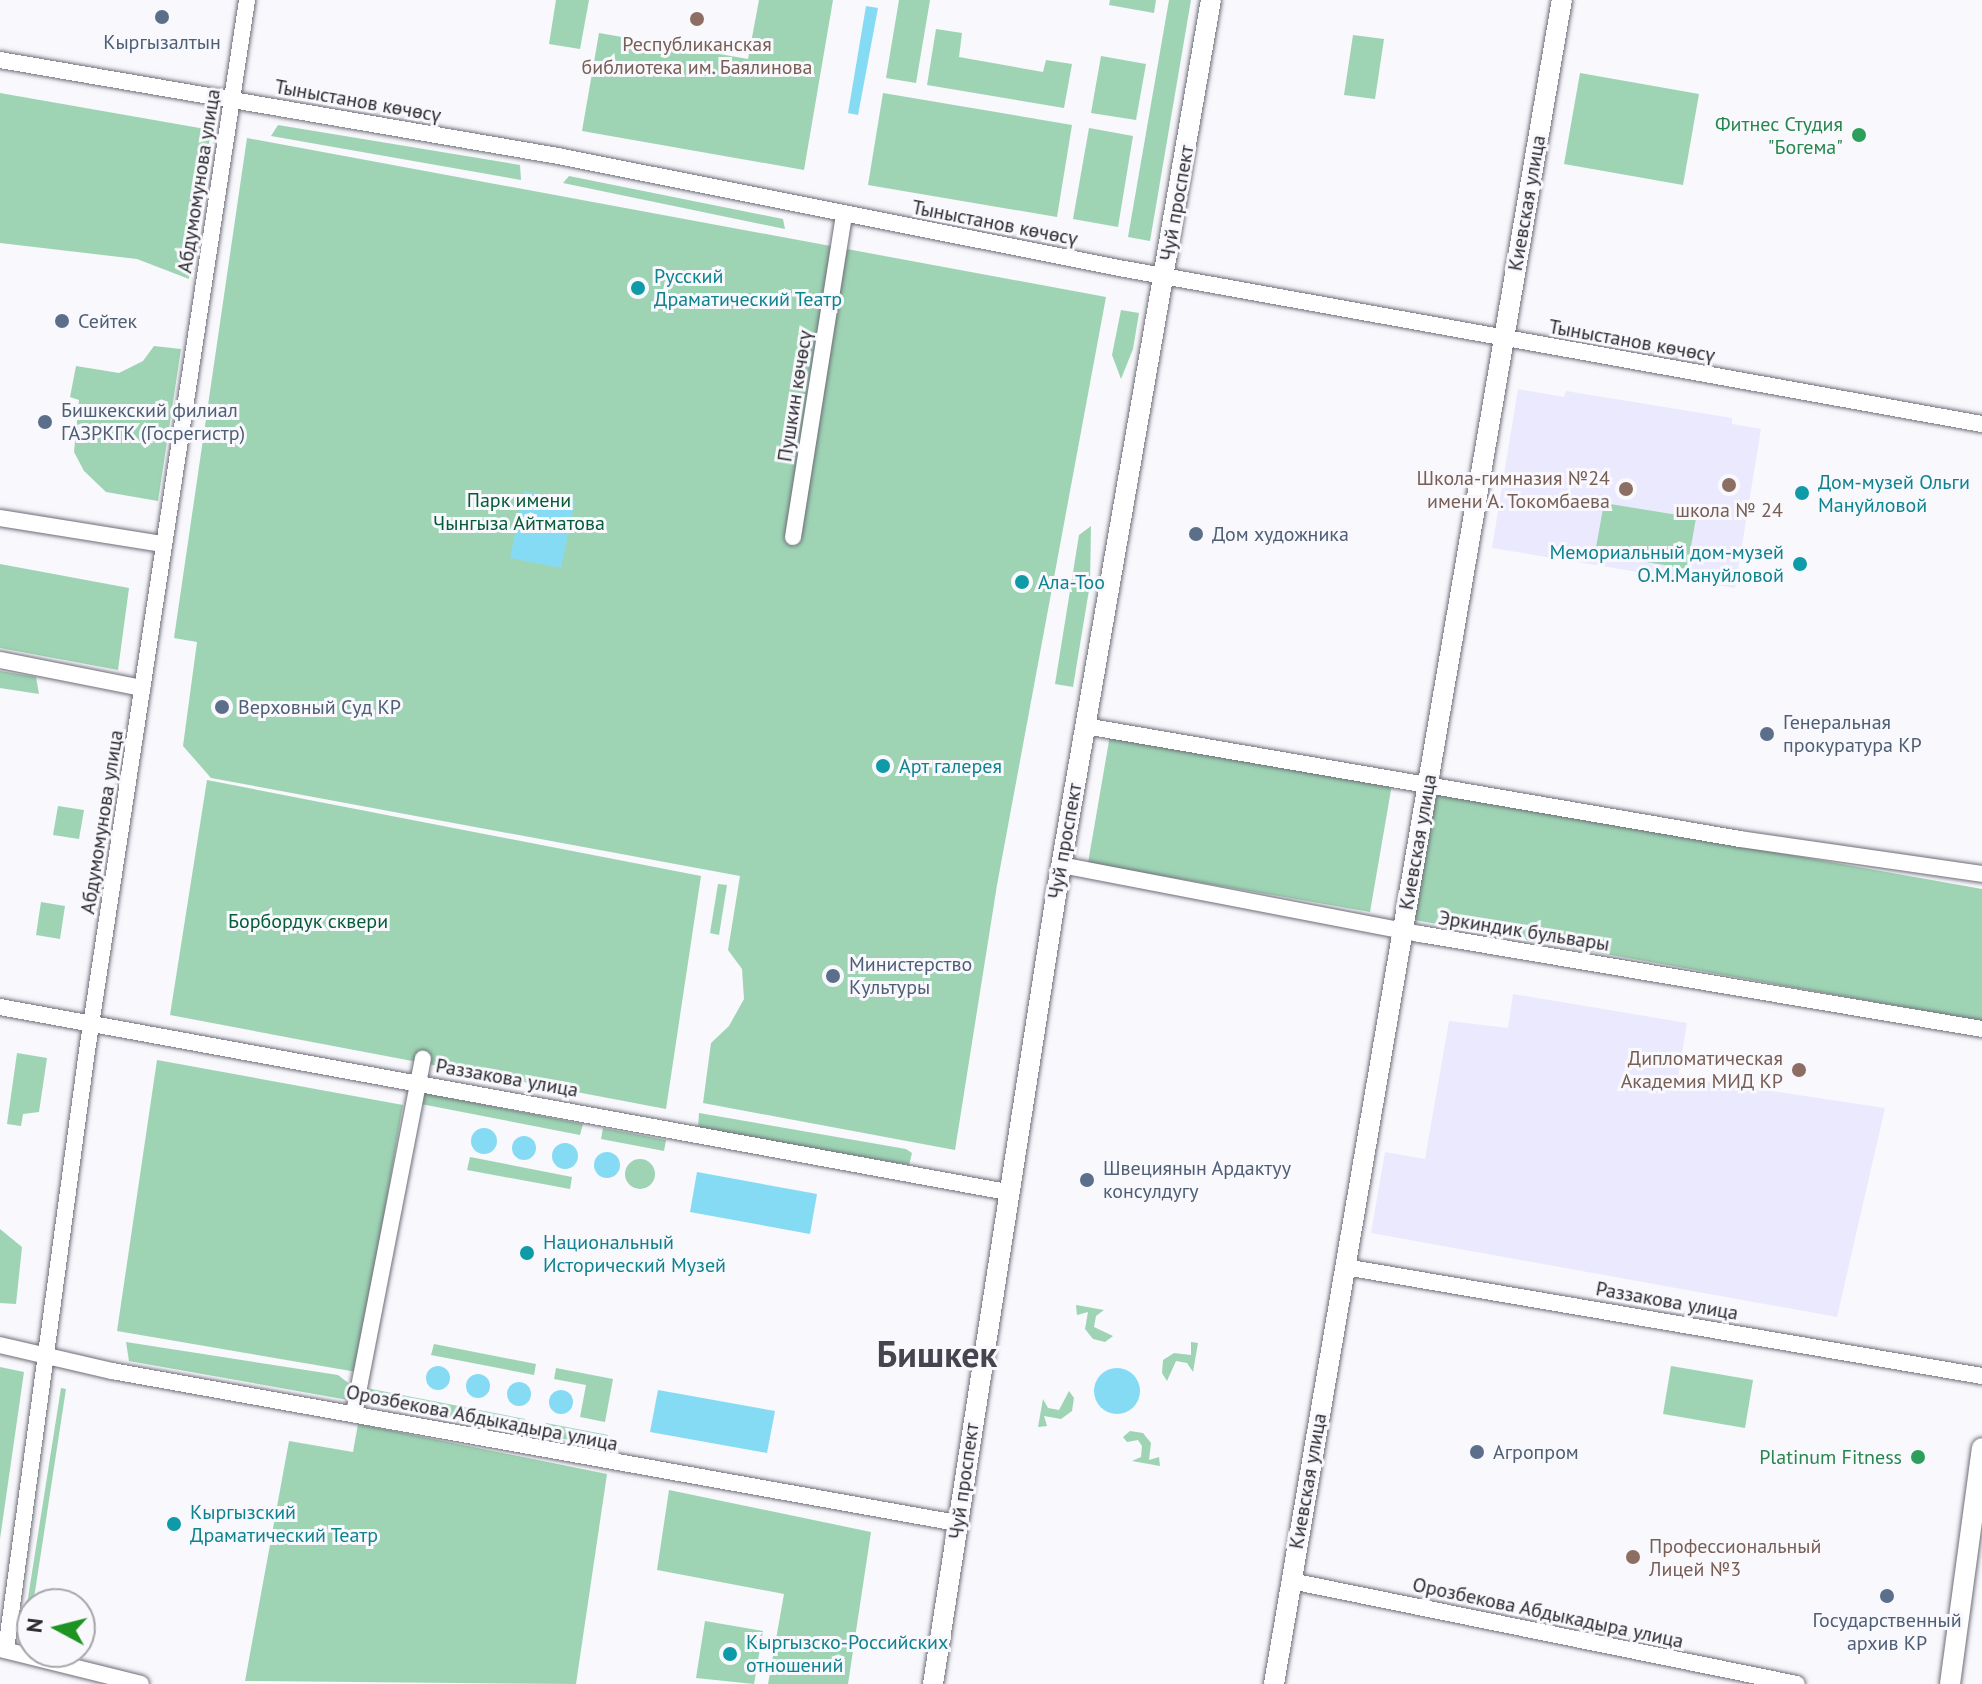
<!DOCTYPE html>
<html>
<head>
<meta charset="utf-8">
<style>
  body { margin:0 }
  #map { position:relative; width:1982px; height:1684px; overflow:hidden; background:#f8f8fd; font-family:"PT Sans",sans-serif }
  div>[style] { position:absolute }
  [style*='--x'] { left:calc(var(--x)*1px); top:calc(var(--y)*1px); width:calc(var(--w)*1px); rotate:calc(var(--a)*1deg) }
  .built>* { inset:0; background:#ebe9fd }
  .green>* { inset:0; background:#9ed4b4 }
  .round { border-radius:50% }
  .water>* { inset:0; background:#85dbf3 }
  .roads { filter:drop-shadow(0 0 2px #6e6d78) drop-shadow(0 0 2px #6e6d78) }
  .minor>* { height:16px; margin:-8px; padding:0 8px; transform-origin:8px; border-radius:8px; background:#fff }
  .major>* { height:20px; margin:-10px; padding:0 10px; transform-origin:10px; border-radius:10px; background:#fff }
  .dots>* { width:22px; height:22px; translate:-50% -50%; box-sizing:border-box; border:4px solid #f8f8fd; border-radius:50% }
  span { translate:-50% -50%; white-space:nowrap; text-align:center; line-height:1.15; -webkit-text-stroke:6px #f8f8fd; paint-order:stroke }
  .service-label { font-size:20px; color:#4e5e75 }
  .left { translate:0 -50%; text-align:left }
  .education-label { font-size:20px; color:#785e54 }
  .right { translate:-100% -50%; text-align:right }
  .street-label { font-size:20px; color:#2a2a2f }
  .leisure-label { font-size:20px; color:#27864d }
  .culture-label { font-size:20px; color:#0d838f }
  .park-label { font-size:20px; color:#045b37 }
  .town-label { font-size:36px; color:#46454f; font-weight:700 }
  .north { position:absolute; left:16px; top:1588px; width:80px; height:80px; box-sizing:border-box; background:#f8f8fd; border:2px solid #a6a6ab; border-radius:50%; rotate:277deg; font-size:22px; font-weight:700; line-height:32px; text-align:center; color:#2a2a2f }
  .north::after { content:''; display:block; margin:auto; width:28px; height:36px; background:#1d9422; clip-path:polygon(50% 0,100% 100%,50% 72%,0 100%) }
</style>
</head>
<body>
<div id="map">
  <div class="built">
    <i style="clip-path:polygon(1518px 389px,1564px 397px,1566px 391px,1732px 418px,1732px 424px,1761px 429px,1735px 588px,1492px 548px)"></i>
    <i style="clip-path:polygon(1513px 994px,1687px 1023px,1678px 1077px,1885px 1108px,1837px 1317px,1371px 1233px,1385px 1152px,1425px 1159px,1449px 1021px,1508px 1028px)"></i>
  </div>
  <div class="green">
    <i style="clip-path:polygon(556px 0,589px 0,580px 49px,549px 44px)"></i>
    <i style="clip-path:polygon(759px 0,833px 0,804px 170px,582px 131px,599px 33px,748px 59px)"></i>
    <i style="clip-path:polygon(899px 0,930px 0,916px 83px,886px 78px)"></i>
    <i style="clip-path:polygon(1110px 0,1156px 0,1154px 13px,1109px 5px)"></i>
    <i style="clip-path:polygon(1169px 0,1191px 0,1150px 241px,1128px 237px)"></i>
    <i style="clip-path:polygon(936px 29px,962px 33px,959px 57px,1043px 72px,1046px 60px,1072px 64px,1064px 108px,927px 85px)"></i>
    <i style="clip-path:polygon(1353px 35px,1384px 39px,1375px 99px,1344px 95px)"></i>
    <i style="clip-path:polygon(1101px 56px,1146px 64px,1136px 120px,1091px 113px)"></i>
    <i style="clip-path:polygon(1580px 73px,1699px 94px,1683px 185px,1564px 164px)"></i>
    <i style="clip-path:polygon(0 93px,211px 130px,189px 279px,137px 259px,0 243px)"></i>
    <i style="clip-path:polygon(883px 93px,1072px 125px,1057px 217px,868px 185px)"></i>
    <i style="clip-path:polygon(278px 125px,520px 165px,521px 180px,271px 136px)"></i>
    <i style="clip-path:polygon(1089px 128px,1133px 136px,1118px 227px,1073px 219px)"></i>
    <i style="clip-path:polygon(247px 138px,1106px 297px,997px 885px,955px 1150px,703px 1103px,711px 1043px,729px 1026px,744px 999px,742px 969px,728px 950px,740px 876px,211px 778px,183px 746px,197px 642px,174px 638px)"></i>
    <i style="clip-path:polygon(569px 176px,783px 219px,785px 229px,563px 183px)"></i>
    <i style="clip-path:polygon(1121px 310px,1139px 313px,1133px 349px,1121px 379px,1112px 355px)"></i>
    <i style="clip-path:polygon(154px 346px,181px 349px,158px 501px,106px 492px,84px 471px,74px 452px,79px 400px,70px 397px,76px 366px,119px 373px,143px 361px)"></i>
    <i style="clip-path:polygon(1604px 503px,1696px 518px,1687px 569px,1595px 553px)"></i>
    <i style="clip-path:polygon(1091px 526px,1090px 584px,1073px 687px,1055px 684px,1079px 535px)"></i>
    <i style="clip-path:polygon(0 564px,129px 588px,118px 670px,0 648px)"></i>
    <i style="clip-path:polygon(0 671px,36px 677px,39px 694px,0 688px)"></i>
    <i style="clip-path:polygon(1110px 735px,1392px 784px,1370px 912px,1088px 863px)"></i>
    <i style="clip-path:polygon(207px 780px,701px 876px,666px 1109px,170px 1015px)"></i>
    <i style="clip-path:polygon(1431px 791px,1982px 889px,1982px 1021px,1409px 919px)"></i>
    <i style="clip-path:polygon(58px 806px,84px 810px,79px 839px,53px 835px)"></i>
    <i style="clip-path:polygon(718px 884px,727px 885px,719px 935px,710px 933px)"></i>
    <i style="clip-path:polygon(41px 902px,65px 906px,60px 939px,36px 935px)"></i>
    <i style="clip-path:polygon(17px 1053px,47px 1058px,39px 1112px,23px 1114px,21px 1126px,7px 1124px)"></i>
    <i style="clip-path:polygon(157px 1060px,403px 1105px,357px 1372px,117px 1331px)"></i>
    <i style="clip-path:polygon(423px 1093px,583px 1124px,580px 1135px,421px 1104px)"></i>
    <i style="clip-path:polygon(699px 1113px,906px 1149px,912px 1153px,909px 1165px,698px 1128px)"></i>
    <i style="clip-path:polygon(603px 1128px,666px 1140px,664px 1151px,601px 1139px)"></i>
    <i style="clip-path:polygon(470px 1157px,572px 1177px,570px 1189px,467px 1170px)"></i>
    <i class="round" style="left:625px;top:1159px;width:30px;height:30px"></i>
    <i style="clip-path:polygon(0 1229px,22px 1247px,16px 1304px,0 1303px)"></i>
    <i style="clip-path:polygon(1076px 1305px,1104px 1310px,1096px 1316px,1094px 1327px,1113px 1336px,1105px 1342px,1093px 1339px,1085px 1329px,1088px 1312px,1077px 1315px)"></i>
    <i style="clip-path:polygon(126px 1342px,338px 1375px,351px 1385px,348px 1400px,129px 1361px)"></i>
    <i style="clip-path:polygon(1191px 1342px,1198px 1343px,1193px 1372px,1187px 1363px,1176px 1361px,1167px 1381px,1162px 1373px,1163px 1360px,1174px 1353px,1191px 1355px)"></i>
    <i style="clip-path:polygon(434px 1344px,536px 1364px,534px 1375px,431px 1355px)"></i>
    <i style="clip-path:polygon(1671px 1366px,1753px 1380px,1745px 1428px,1663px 1414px)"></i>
    <i style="clip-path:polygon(0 1367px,24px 1372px,0 1539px)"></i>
    <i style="clip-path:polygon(556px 1368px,613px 1379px,605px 1422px,580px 1417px,586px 1385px,554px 1379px)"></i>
    <i style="clip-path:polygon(61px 1388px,66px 1389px,31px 1618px,25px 1617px)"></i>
    <i style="clip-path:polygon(366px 1388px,525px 1419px,523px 1431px,364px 1400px)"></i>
    <i style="clip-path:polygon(1069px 1391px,1074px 1398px,1072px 1411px,1061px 1419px,1044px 1416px,1047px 1426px,1038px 1427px,1043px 1399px,1048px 1408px,1059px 1410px)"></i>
    <i style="clip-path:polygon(546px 1423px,608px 1435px,606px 1447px,543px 1435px)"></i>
    <i style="clip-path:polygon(358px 1424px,607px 1474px,576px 1684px,245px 1681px,289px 1441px,353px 1452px)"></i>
    <i style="clip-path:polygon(1130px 1431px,1143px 1433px,1151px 1443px,1149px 1460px,1159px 1457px,1160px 1466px,1132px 1461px,1141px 1457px,1142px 1446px,1138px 1440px,1127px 1442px,1123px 1437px)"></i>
    <i style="clip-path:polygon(669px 1490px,871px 1532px,848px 1684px,768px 1684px,784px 1594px,657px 1570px)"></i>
    <i style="clip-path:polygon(705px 1621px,763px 1631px,754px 1684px,696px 1678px)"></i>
  </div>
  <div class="water">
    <i style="clip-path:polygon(866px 6px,878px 8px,858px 115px,848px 113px)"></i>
    <i style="clip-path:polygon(524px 491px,575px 501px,561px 568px,510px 558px)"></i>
    <i class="round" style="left:471px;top:1128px;width:26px;height:26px"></i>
    <i class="round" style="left:512px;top:1136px;width:24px;height:24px"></i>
    <i class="round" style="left:552px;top:1143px;width:26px;height:26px"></i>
    <i class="round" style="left:594px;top:1152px;width:26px;height:26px"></i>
    <i style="clip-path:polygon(697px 1172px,817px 1194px,810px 1234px,690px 1212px)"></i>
    <i class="round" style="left:426px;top:1366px;width:24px;height:24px"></i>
    <i class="round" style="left:1094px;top:1368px;width:46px;height:46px"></i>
    <i class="round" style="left:466px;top:1374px;width:24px;height:24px"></i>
    <i class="round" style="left:507px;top:1382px;width:24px;height:24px"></i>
    <i class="round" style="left:549px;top:1390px;width:24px;height:24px"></i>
    <i style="clip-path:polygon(658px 1390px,775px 1411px,767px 1453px,650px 1432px)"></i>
  </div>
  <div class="roads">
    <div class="minor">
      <i style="--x:0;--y:60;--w:566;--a:9.76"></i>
      <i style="--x:558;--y:156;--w:572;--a:11.29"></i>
      <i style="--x:1119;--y:268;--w:877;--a:10.25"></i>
      <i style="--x:0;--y:518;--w:165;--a:9.1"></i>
      <i style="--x:793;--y:537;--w:327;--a:-81"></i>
      <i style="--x:0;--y:660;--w:145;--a:11.2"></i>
      <i style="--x:1085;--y:726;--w:665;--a:9.79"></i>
      <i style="--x:1740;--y:839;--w:245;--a:8.2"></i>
      <i style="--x:1061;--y:865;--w:366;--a:10.9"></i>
      <i style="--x:1420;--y:934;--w:570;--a:9.59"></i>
      <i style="--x:0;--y:1007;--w:1024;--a:10.41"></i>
      <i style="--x:1345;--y:1267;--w:646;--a:9.71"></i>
      <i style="--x:0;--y:1345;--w:115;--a:13.1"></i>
      <i style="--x:112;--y:1371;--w:859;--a:10.2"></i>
      <i style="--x:354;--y:1413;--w:361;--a:-79"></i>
      <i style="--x:1291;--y:1581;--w:516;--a:11.51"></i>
      <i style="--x:0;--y:1649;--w:145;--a:13.9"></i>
      <i style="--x:6;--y:1650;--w:604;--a:-82.3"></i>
      <i style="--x:87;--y:1051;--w:1063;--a:-81.34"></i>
    </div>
    <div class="major">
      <i style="--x:933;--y:1684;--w:792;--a:-81.14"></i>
      <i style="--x:1055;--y:901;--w:914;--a:-80.18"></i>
      <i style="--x:1274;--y:1684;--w:1708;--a:-80.3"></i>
      <i style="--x:1950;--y:1684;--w:238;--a:-82.3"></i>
    </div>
  </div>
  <div class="dots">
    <i style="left:162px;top:17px;background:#5c6f8a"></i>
    <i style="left:697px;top:19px;background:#8d6e63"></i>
    <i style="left:1859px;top:135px;background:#2e9e5b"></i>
    <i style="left:638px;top:288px;background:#0f9aa8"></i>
    <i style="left:62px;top:321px;background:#5c6f8a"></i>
    <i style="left:45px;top:422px;background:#5c6f8a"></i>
    <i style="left:1729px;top:485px;background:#8d6e63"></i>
    <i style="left:1626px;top:489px;background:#8d6e63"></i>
    <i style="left:1802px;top:493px;background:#0f9aa8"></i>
    <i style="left:1196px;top:534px;background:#5c6f8a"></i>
    <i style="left:1800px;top:564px;background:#0f9aa8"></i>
    <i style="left:1022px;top:582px;background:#0f9aa8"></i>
    <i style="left:222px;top:707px;background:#5c6f8a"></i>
    <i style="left:1767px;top:734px;background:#5c6f8a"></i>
    <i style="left:883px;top:766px;background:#0f9aa8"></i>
    <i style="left:833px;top:976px;background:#5c6f8a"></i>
    <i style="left:1799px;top:1070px;background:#8d6e63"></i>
    <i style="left:1087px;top:1180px;background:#5c6f8a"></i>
    <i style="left:527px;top:1253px;background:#0f9aa8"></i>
    <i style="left:1477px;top:1452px;background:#5c6f8a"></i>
    <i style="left:1918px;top:1457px;background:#2e9e5b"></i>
    <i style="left:174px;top:1524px;background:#0f9aa8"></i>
    <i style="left:1633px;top:1557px;background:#8d6e63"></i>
    <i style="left:1887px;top:1596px;background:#5c6f8a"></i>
    <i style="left:730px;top:1654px;background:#0f9aa8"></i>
  </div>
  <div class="service-label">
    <span style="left:162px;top:42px">Кыргызалтын</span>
    <span class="left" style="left:78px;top:321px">Сейтек</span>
    <span class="left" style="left:61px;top:422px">Бишкекский филиал<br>ГАЗРКГК (Госрегистр)</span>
    <span class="left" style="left:1212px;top:534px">Дом художника</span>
    <span class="left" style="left:238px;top:707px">Верховный Суд КР</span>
    <span class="left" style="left:1783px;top:734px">Генеральная<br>прокуратура КР</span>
    <span class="left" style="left:849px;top:976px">Министерство<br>Культуры</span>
    <span class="left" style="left:1103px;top:1180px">Швециянын Ардактуу<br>консулдугу</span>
    <span class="left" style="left:1493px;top:1452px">Агропром</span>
    <span style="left:1887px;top:1632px">Государственный<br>архив КР</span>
  </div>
  <div class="education-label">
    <span style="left:697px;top:56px">Республиканская<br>библиотека им. Баялинова</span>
    <span class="right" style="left:1610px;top:490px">Школа-гимназия №24<br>имени А. Токомбаева</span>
    <span style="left:1729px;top:510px">школа № 24</span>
    <span class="right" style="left:1783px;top:1070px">Дипломатическая<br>Академия МИД КР</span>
    <span class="left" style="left:1649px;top:1558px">Профессиональный<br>Лицей №3</span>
  </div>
  <div class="street-label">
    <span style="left:358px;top:101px;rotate:10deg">Тыныстанов көчөсү</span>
    <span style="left:199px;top:181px;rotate:-81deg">Абдумомунова улица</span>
    <span style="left:1177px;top:203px;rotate:-80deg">Чуй проспект</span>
    <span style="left:1527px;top:203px;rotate:-80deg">Киевская улица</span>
    <span style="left:995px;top:223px;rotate:11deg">Тыныстанов көчөсү</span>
    <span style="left:1632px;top:341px;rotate:10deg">Тыныстанов көчөсү</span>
    <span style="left:795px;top:396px;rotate:-81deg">Пушкин көчөсү</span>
    <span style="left:102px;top:822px;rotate:-81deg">Абдумомунова улица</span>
    <span style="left:1065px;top:841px;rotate:-80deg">Чуй проспект</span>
    <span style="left:1418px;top:842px;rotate:-80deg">Киевская улица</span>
    <span style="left:1524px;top:931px;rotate:9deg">Эркиндик бульвары</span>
    <span style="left:507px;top:1078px;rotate:10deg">Раззакова улица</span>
    <span style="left:1667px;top:1301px;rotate:10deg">Раззакова улица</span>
    <span style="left:482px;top:1418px;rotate:11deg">Орозбекова Абдыкадыра улица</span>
    <span style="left:964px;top:1481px;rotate:-82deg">Чуй проспект</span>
    <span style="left:1308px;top:1481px;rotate:-80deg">Киевская улица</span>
    <span style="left:1548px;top:1613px;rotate:12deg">Орозбекова Абдыкадыра улица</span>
  </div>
  <div class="leisure-label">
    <span class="right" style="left:1843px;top:136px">Фитнес Студия<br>"Богема"</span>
    <span class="right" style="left:1902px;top:1457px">Platinum Fitness</span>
  </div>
  <div class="culture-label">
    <span class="left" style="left:654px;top:288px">Русский<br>Драматический Театр</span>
    <span class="left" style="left:1818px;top:494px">Дом-музей Ольги<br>Мануйловой</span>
    <span class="right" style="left:1784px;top:564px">Мемориальный дом-музей<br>О.М.Мануйловой</span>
    <span class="left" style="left:1038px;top:582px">Ала-Тоо</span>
    <span class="left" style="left:899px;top:766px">Арт галерея</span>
    <span class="left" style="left:543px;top:1254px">Национальный<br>Исторический Музей</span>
    <span class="left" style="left:190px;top:1524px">Кыргызский<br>Драматический Театр</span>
    <span class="left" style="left:746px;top:1654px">Кыргызско-Российских<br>отношений</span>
  </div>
  <div class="park-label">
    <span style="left:519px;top:512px">Парк имени<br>Чынгыза Айтматова</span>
    <span style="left:308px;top:921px">Борбордук сквери</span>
  </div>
  <div class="town-label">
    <span style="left:937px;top:1354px">Бишкек</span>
  </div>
  <div class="north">N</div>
</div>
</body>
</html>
